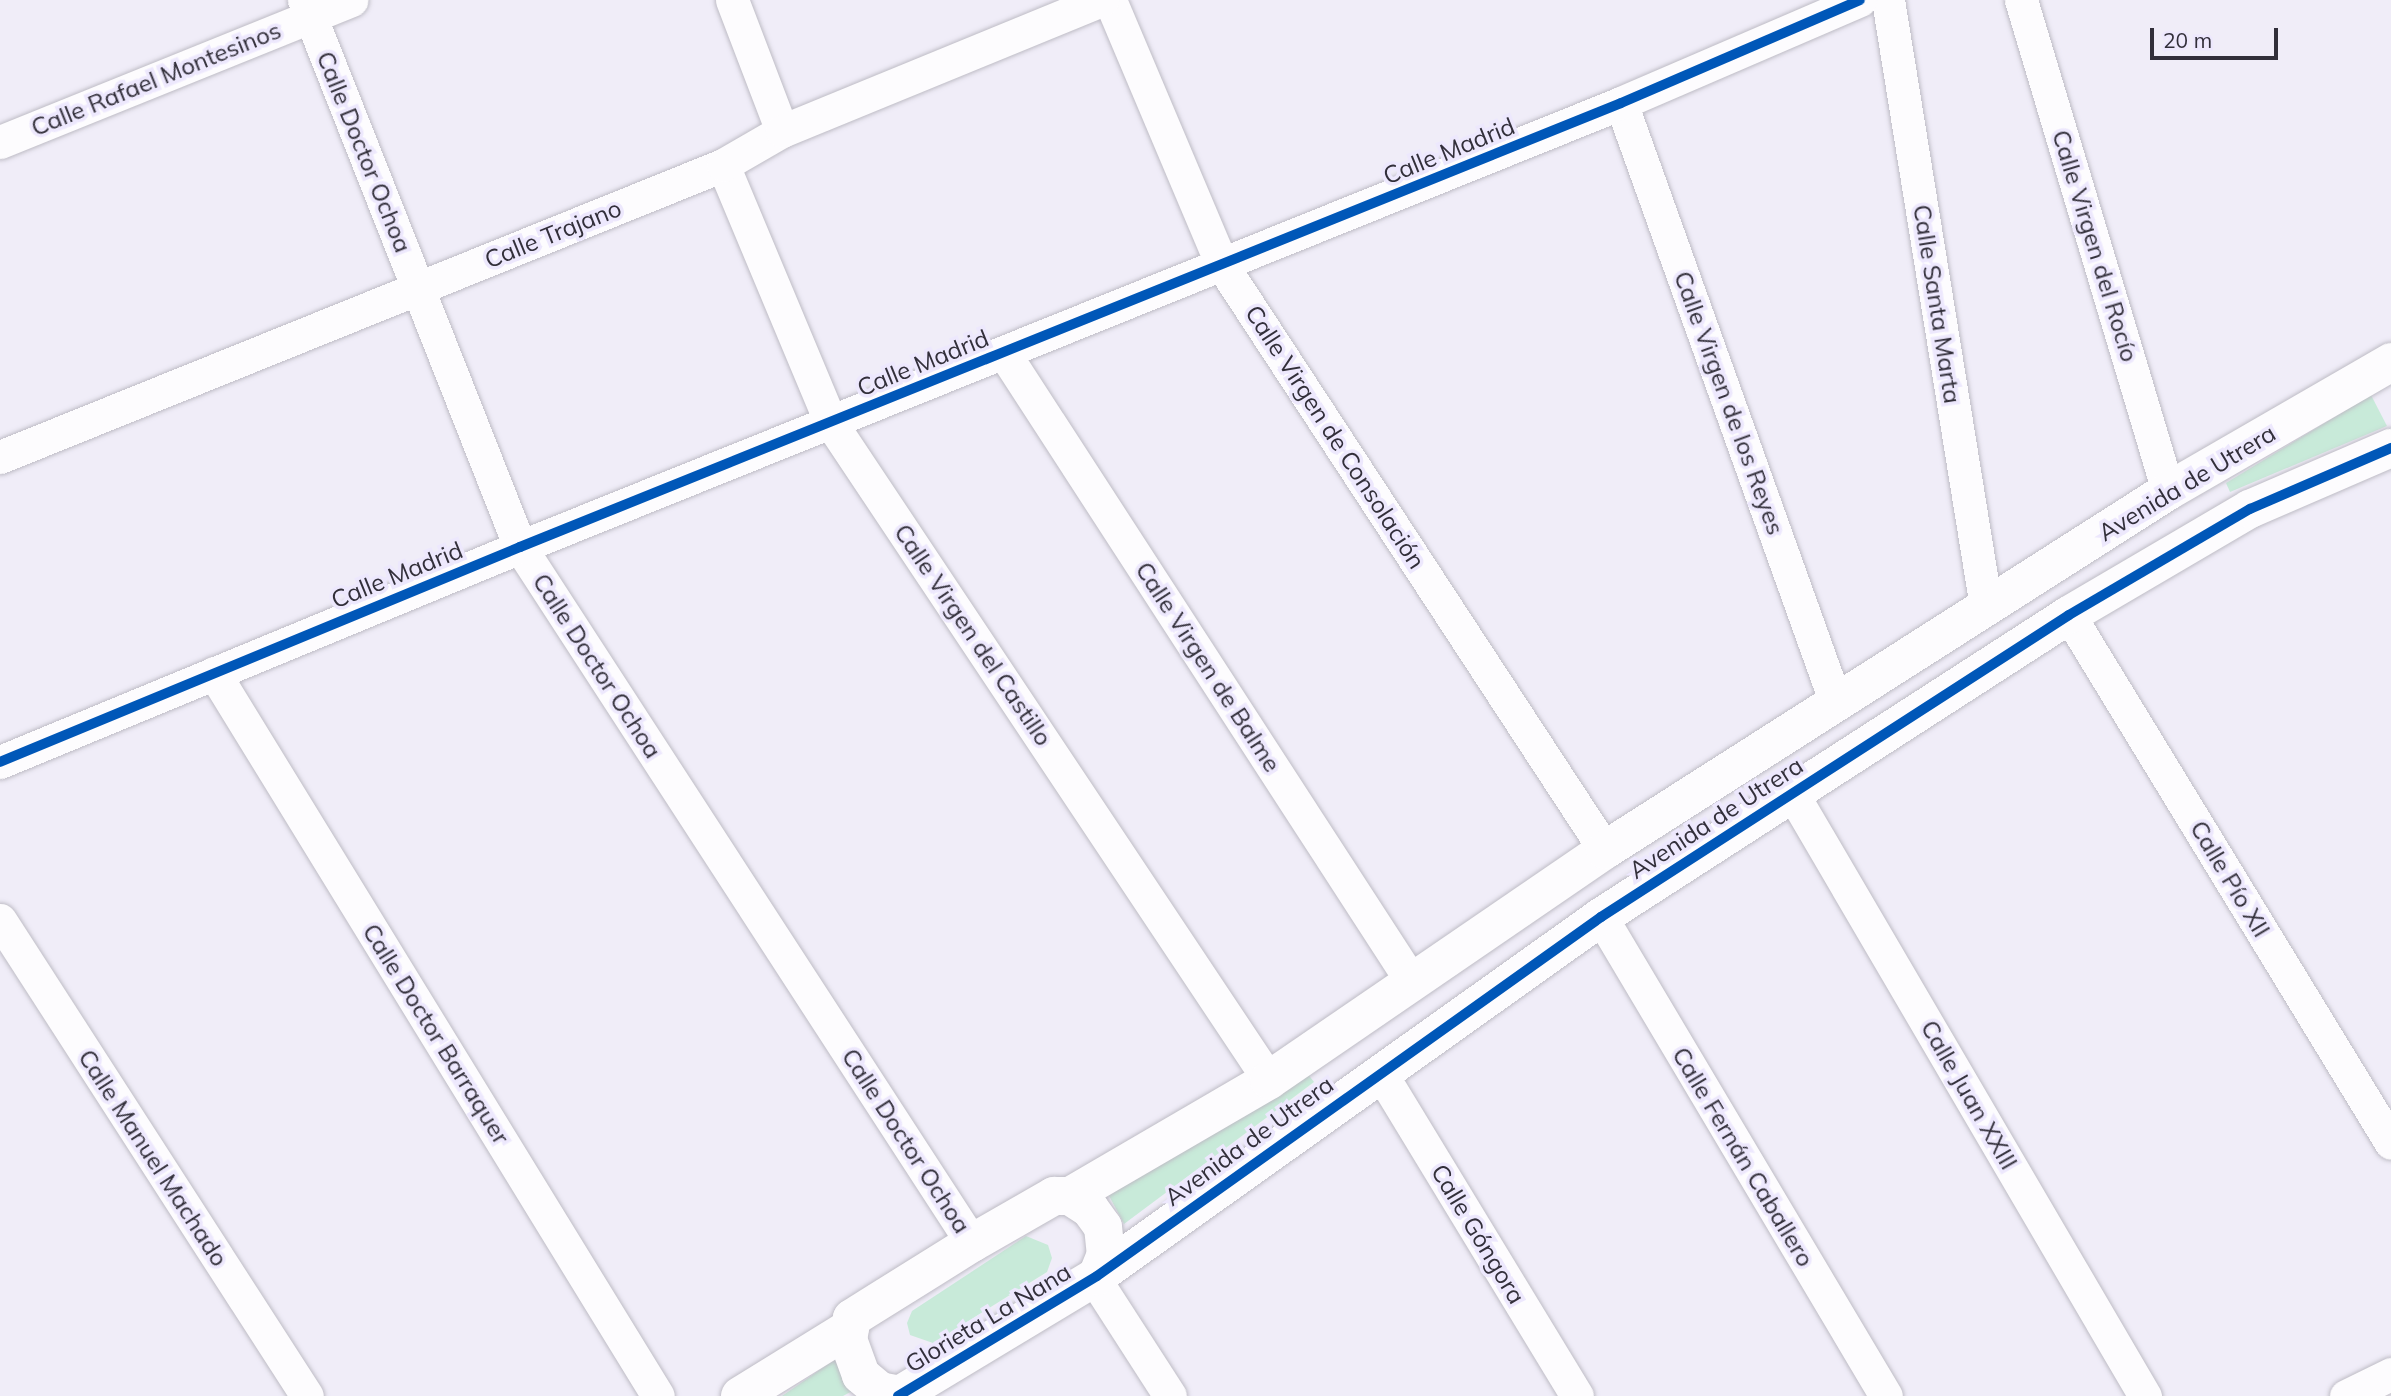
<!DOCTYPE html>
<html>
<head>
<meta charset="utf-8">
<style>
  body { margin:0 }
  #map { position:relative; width:2391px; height:1396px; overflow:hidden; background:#f0edf8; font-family:Mulish,sans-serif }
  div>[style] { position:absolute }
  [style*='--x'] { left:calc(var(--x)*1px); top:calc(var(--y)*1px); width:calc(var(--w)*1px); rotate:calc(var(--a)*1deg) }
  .green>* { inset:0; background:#c8ead9 }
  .roads { filter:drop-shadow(0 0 2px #bebcc5) drop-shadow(0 0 2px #bebcc5) }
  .minor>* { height:33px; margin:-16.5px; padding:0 16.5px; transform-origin:16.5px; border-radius:16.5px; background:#fdfcfe }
  .tertiary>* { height:38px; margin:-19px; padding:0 19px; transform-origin:19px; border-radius:19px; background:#fdfcfe }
  .cycleway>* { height:10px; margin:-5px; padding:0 5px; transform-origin:5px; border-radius:5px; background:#0057b8 }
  span { translate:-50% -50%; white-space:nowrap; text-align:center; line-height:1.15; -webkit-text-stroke:7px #ede8fd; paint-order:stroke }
  .street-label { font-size:24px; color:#322f3a }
  .scale { position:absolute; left:2150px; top:28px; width:128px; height:32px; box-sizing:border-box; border:4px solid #322f3a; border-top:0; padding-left:9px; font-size:21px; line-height:24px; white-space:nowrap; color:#322f3a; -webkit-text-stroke:5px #ede8fd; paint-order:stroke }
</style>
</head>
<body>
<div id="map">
  <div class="green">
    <i style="clip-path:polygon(2371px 395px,2387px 426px,2230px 492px,2226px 483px)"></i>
    <i style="clip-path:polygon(1307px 1073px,1314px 1082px,1124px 1224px,1107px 1192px)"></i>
    <i style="clip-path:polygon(1026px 1236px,1048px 1245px,1052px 1258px,1047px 1272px,933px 1343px,910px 1335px,907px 1323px,912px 1311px)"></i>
    <i style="clip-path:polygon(837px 1358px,856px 1389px,843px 1396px,782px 1396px)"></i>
  </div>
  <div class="roads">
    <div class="minor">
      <i style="--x:304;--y:0;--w:588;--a:68.45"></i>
      <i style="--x:520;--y:547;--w:830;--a:57"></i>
      <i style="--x:732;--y:0;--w:140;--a:69.1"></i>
      <i style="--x:1110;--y:0;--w:288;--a:67.1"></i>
      <i style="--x:1222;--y:265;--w:699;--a:56.79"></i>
      <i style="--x:1888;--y:0;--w:615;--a:80.83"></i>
      <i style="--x:2021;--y:0;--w:513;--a:73.33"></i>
      <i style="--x:1621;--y:103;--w:637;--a:70.29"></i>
      <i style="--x:0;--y:142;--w:379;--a:-22"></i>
      <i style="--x:723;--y:165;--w:280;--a:67.3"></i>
      <i style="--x:831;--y:423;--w:790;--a:56.31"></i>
      <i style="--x:1004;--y:353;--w:750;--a:57.03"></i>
      <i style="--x:0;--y:457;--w:780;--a:-21.99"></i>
      <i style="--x:723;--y:165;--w:68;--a:-30"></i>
      <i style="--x:782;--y:131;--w:346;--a:-22.3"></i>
      <i style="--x:2069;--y:615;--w:618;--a:58.62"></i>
      <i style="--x:214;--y:673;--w:848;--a:58.45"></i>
      <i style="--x:0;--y:762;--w:563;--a:-22.46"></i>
      <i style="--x:520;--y:547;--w:1187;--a:-21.96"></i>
      <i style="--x:1621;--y:103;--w:260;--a:-23.3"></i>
      <i style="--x:1792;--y:793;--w:699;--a:59.66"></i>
      <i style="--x:1601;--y:917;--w:557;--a:59.25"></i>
      <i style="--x:0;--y:920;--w:566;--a:57.18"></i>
      <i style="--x:1380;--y:1072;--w:379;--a:58.7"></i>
      <i style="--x:1094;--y:1278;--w:140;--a:57.2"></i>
      <i style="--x:2346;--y:1396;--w:50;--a:-26.1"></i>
    </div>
    <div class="tertiary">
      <i style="--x:1070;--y:1196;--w:230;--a:-30.2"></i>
      <i style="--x:1269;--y:1080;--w:407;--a:-34.4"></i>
      <i style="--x:1605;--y:850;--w:668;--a:-32.52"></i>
      <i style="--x:2168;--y:491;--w:258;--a:-30"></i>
      <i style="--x:900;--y:1395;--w:20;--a:-169"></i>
      <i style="--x:880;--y:1391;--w:25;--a:-140"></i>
      <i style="--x:861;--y:1375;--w:37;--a:-110"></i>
      <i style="--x:848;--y:1340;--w:22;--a:-80"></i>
      <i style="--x:852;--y:1318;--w:142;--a:-32"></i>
      <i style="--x:972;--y:1243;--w:95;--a:-29.8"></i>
      <i style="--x:1054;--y:1196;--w:16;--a:0"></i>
      <i style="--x:1070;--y:1196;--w:24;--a:33"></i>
      <i style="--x:1090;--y:1209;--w:22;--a:54"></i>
      <i style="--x:1103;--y:1227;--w:27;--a:84"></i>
      <i style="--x:1106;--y:1254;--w:24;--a:112"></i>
      <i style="--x:740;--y:1396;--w:129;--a:-31.7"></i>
      <i style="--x:898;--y:1396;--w:232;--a:-31.1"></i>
      <i style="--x:1097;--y:1276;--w:619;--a:-35.46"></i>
      <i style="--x:1601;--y:917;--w:557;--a:-32.83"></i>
      <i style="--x:2069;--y:615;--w:210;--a:-30.4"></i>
      <i style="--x:2250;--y:509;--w:154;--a:-23.4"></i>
    </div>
  </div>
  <div class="cycleway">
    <i style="--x:0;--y:762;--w:563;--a:-22.46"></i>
    <i style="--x:520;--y:547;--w:1187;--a:-21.96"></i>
    <i style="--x:1621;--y:103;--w:260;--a:-23.3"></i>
    <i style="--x:898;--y:1396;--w:232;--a:-31.1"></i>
    <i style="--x:1097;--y:1276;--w:619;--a:-35.46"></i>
    <i style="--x:1601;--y:917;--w:557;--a:-32.83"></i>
    <i style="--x:2069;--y:615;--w:210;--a:-30.4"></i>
    <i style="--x:2250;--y:509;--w:154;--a:-23.4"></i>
  </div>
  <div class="street-label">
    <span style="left:156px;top:79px;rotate:-22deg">Calle Rafael Montesinos</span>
    <span style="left:1449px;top:151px;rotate:-22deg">Calle Madrid</span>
    <span style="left:364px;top:152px;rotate:68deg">Calle Doctor Ochoa</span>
    <span style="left:553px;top:234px;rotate:-22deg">Calle Trajano</span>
    <span style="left:2095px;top:246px;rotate:73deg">Calle Virgen del Rocío</span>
    <span style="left:1937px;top:304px;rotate:81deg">Calle Santa Marta</span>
    <span style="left:923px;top:363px;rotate:-22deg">Calle Madrid</span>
    <span style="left:1729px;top:403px;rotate:70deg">Calle Virgen de los Reyes</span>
    <span style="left:1335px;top:437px;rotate:57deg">Calle Virgen de Consolación</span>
    <span style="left:2187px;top:483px;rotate:-31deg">Avenida de Utrera</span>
    <span style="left:397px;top:575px;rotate:-22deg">Calle Madrid</span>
    <span style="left:973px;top:635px;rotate:56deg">Calle Virgen del Castillo</span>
    <span style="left:597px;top:666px;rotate:57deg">Calle Doctor Ochoa</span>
    <span style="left:1208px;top:667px;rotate:57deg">Calle Virgen de Balme</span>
    <span style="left:1716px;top:818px;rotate:-33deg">Avenida de Utrera</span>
    <span style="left:2230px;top:879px;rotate:59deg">Calle Pío XII</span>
    <span style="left:436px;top:1034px;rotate:58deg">Calle Doctor Barraquer</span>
    <span style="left:1969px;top:1095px;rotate:60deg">Calle Juan XXIII</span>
    <span style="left:906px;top:1141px;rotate:57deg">Calle Doctor Ochoa</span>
    <span style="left:1249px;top:1141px;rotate:-36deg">Avenida de Utrera</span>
    <span style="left:1743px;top:1157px;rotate:59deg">Calle Fernán Caballero</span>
    <span style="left:153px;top:1158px;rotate:57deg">Calle Manuel Machado</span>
    <span style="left:1478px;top:1234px;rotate:59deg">Calle Góngora</span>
    <span style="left:988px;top:1318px;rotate:-31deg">Glorieta La Nana</span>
  </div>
  <div class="scale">20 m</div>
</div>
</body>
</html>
